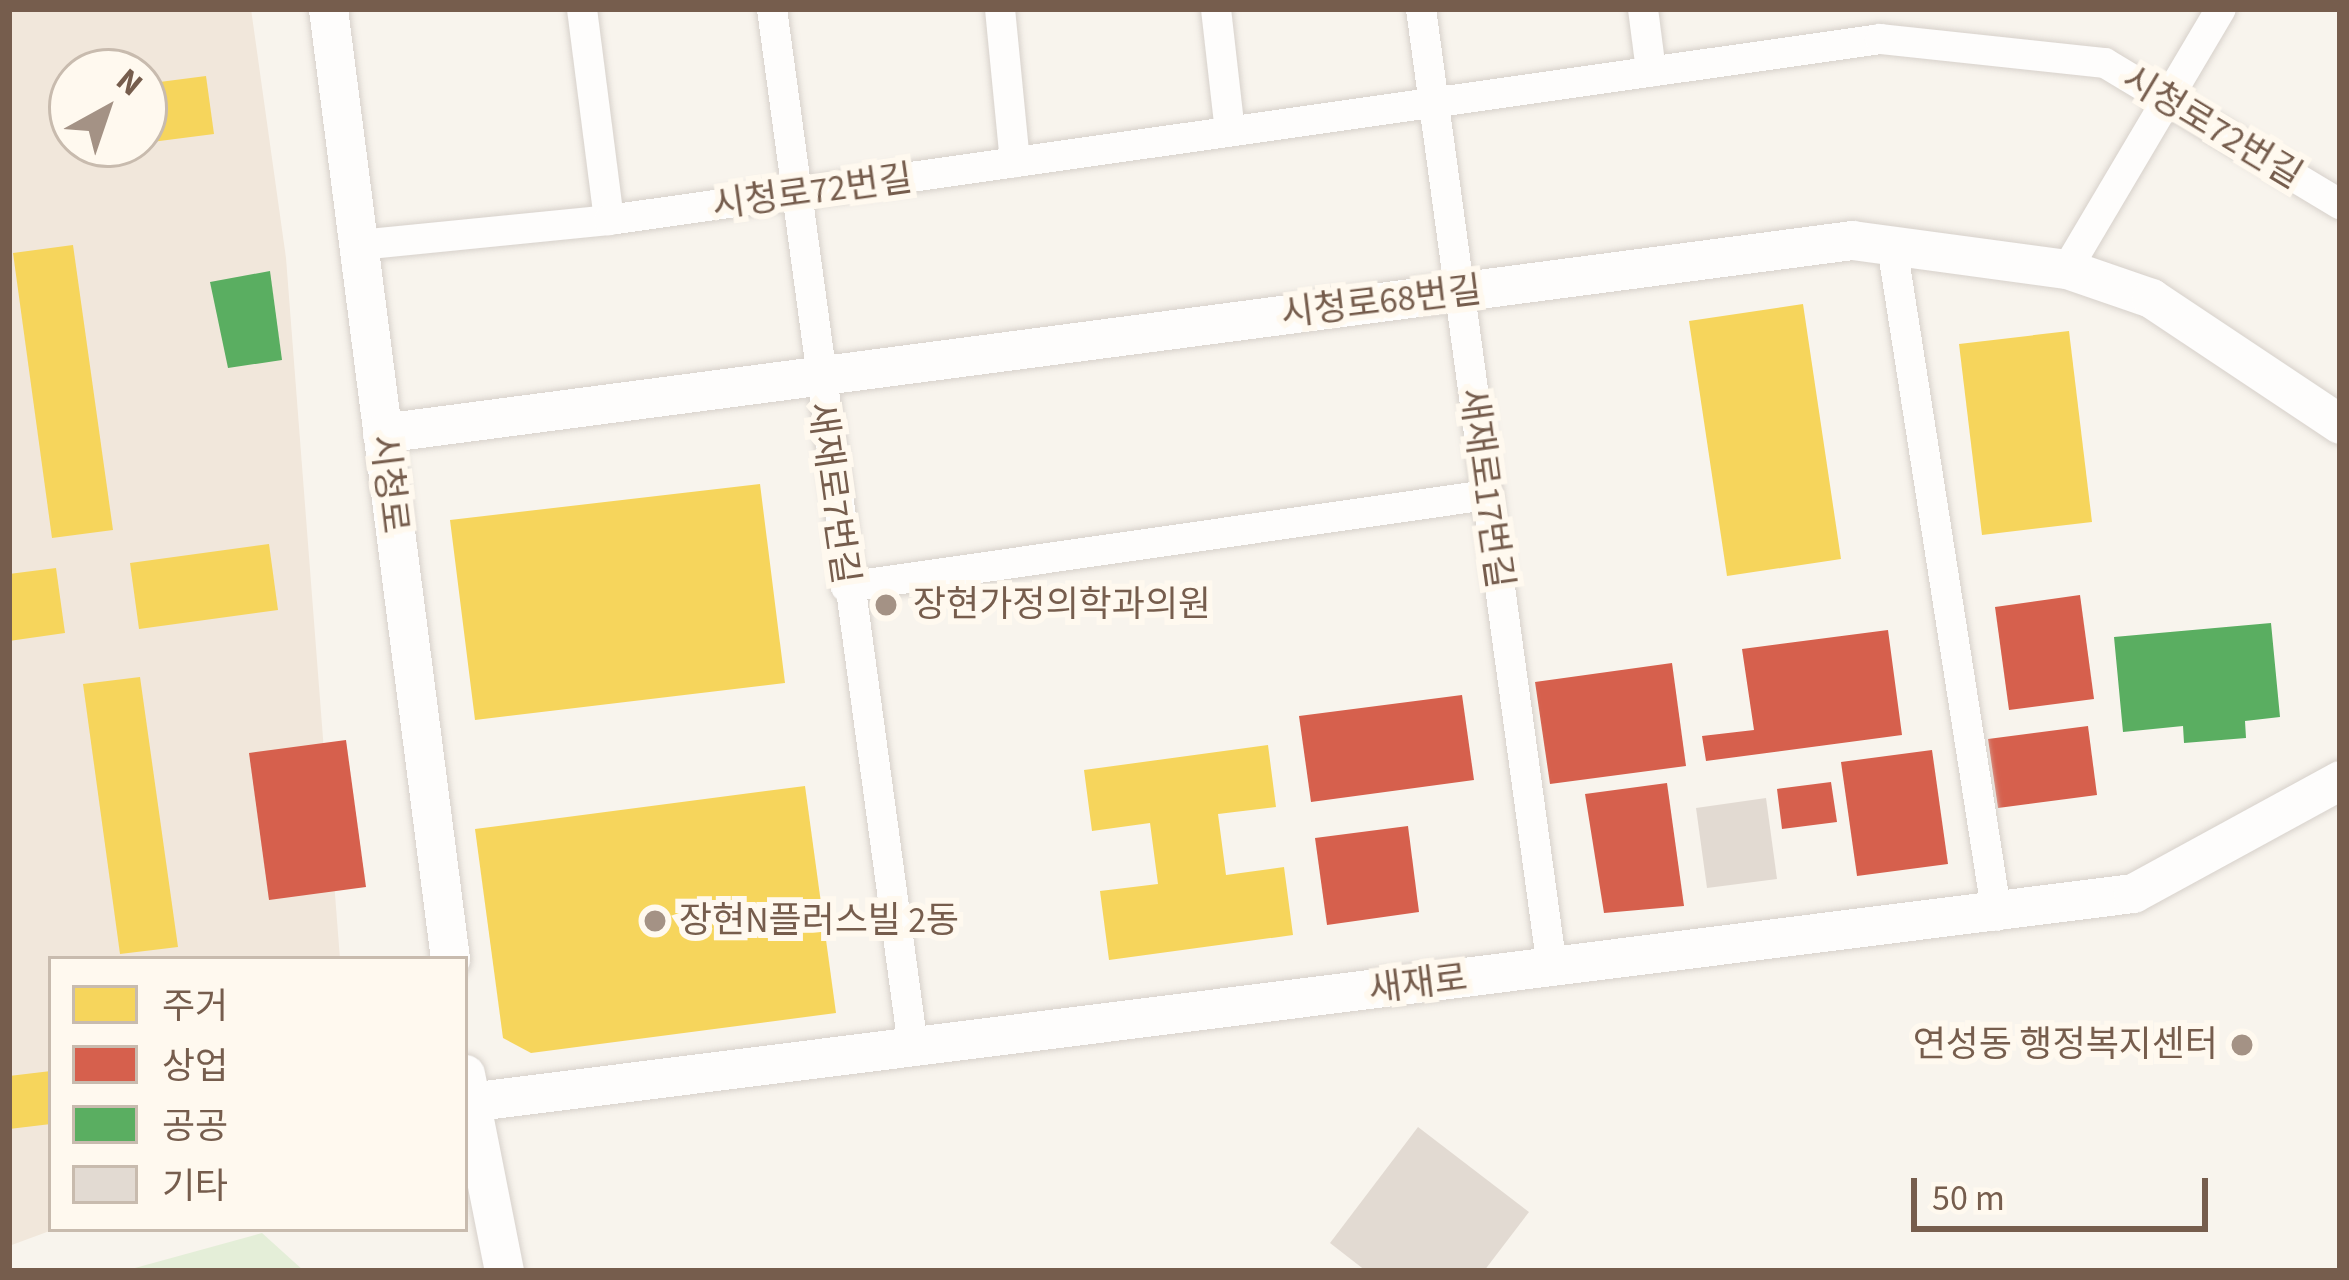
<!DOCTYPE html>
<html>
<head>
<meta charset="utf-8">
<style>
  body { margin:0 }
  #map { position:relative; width:2349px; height:1280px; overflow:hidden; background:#f8f4ed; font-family:"Source Sans 3","Noto Sans KR",sans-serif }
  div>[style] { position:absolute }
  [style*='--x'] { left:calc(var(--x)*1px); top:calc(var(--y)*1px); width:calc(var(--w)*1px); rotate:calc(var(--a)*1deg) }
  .residential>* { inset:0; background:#f1e7db }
  .green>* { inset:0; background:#e4eed8 }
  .homes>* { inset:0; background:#f6d55c }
  .shops>* { inset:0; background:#d6604d }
  .public>* { inset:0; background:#5aae61 }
  .building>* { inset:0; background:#e2dad2 }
  .roads { filter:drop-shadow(0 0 3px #d7d1cb) drop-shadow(0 0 3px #d7d1cb) }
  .minor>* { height:30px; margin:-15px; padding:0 15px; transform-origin:15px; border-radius:15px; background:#fefdfc }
  .tertiary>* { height:39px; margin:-19.5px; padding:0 19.5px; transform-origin:19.5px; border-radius:19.5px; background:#fefdfc }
  .dots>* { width:33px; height:33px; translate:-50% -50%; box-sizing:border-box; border:6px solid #fff9ef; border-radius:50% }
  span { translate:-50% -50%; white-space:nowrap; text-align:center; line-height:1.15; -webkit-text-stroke:12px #fff9ef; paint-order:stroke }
  .street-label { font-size:36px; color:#765d4d }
  .poi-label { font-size:36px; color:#765d4d }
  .left { translate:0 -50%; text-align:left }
  .right { translate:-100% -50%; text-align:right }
  .frame { position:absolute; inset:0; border:12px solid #765d4d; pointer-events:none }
  .legend { position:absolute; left:48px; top:956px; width:420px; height:276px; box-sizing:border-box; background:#fff9ef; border:3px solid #c8bbae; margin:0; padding:15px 21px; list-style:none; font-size:36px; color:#765d4d }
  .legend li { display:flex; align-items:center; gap:24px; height:60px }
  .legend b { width:60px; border:3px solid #c8bbae }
  .north { position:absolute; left:48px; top:48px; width:120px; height:120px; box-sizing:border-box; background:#fff9ef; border:3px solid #c8bbae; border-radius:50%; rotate:40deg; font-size:33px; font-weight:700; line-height:48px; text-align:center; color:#765d4d }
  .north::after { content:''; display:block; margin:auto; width:42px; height:54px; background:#a49285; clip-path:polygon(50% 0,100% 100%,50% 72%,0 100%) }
  .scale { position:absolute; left:1911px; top:1178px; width:297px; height:54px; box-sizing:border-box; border:6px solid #765d4d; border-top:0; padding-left:15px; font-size:36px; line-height:42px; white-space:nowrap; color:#765d4d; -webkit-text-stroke:9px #fff9ef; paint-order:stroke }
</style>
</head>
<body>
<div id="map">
  <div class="residential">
    <i style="clip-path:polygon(evenodd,9px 9px,251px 9px,286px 258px,340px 959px,51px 959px,55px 1229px,9px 1246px,9px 9px,72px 72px,144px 72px,144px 144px,72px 144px,72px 72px)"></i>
  </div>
  <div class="green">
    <i style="clip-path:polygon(262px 1233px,304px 1271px,124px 1271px)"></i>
  </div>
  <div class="homes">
    <i style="clip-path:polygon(206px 76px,214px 134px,144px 143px,144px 84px)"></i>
    <i style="clip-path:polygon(71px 144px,118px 144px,118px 147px,72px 153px)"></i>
    <i style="clip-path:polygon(73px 245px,113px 530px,52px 538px,13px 253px)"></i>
    <i style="clip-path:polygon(1803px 304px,1841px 559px,1727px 576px,1689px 321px)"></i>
    <i style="clip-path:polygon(2069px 331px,2092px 522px,1982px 535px,1959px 344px)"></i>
    <i style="clip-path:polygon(760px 484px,785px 683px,475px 720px,450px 520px)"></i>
    <i style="clip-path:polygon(269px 544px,278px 610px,139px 629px,130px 563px)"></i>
    <i style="clip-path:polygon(56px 568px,65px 633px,9px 641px,9px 574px)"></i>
    <i style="clip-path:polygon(140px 677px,178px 947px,120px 954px,83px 684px)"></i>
    <i style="clip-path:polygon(1268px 745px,1276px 807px,1218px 814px,1226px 875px,1284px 867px,1293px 935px,1109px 960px,1100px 891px,1158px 884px,1150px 823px,1092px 831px,1084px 770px)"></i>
    <i style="clip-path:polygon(805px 786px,836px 1013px,531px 1053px,503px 1038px,475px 829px)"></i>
    <i style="clip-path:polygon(51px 1071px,51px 1124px,9px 1129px,9px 1076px)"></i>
  </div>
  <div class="shops">
    <i style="clip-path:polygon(2080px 595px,2094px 699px,2009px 710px,1995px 607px)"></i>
    <i style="clip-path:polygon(1888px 630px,1902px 735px,1706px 761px,1702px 736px,1754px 730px,1742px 649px)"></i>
    <i style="clip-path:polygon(1672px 663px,1686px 766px,1550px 784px,1535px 682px)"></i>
    <i style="clip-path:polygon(1462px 695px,1474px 780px,1311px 802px,1299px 716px)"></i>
    <i style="clip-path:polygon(2088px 726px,2097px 795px,1998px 808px,1988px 739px)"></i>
    <i style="clip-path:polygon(346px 740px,366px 887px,269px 900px,249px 753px)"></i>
    <i style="clip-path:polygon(1932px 750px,1948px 864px,1857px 876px,1841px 762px)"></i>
    <i style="clip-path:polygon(1831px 782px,1837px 822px,1782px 829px,1777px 789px)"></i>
    <i style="clip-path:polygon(1667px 783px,1684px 906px,1604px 913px,1585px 794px)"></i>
    <i style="clip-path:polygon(1408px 826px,1419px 912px,1327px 925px,1315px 838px)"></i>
  </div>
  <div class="public">
    <i style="clip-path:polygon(270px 271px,282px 360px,228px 368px,210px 282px)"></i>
    <i style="clip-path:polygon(2271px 623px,2280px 717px,2245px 721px,2246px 738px,2184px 743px,2183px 726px,2123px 732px,2114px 637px)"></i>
  </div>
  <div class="building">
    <i style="clip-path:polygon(1766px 798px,1777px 879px,1707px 888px,1696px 808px)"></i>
    <i style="clip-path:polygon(1418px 1127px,1529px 1212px,1484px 1271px,1366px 1271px,1330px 1243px)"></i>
  </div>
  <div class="roads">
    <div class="minor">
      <i style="--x:582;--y:9;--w:213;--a:82.7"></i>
      <i style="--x:772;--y:9;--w:1048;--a:82.26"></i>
      <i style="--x:1000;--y:9;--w:154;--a:84.4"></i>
      <i style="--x:1216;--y:9;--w:123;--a:83.5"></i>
      <i style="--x:1421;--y:9;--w:968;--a:82.22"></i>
      <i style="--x:1643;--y:9;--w:63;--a:82.6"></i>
      <i style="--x:359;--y:245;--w:251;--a:-5.7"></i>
      <i style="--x:609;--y:220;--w:1284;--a:-8.1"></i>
      <i style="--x:1880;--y:39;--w:226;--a:6.1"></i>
      <i style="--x:2105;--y:63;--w:274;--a:31"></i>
      <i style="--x:1892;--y:246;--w:678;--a:81.09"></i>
      <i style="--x:2067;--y:269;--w:302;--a:-59.4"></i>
      <i style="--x:846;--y:587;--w:648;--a:-8.17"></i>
    </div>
    <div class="tertiary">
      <i style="--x:328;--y:9;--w:958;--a:82.68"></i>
      <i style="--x:382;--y:433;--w:1483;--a:-7.48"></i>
      <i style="--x:1852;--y:240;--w:217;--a:7.7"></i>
      <i style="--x:2067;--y:269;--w:89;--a:19"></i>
      <i style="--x:2151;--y:298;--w:227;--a:33.7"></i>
      <i style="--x:465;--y:1074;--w:201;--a:78.8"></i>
      <i style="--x:469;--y:1102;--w:1677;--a:-7.16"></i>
      <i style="--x:2133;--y:893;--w:236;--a:-28.6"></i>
    </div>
  </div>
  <div class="dots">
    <i style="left:886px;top:605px;background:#a49285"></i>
    <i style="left:655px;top:921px;background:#a49285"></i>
    <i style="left:2242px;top:1045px;background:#a49285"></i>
  </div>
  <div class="street-label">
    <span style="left:2212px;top:127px;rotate:31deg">시청로72번길</span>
    <span style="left:812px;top:192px;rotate:-8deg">시청로72번길</span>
    <span style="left:1381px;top:302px;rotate:-7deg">시청로68번길</span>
    <span style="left:389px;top:484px;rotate:83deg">시청로</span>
    <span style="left:1486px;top:488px;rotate:82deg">새재로17번길</span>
    <span style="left:833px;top:493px;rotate:82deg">새재로7번길</span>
    <span style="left:1418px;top:984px;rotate:-7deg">새재로</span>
  </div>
  <div class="poi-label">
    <span class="left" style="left:913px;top:605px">장현가정의학과의원</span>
    <span class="left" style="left:679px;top:921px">장현N플러스빌 2동</span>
    <span class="right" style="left:2218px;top:1045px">연성동 행정복지센터</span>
  </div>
  <div class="frame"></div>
  <ul class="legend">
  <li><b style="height:33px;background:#f6d55c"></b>주거</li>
  <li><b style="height:33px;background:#d6604d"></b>상업</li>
  <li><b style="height:33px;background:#5aae61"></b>공공</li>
  <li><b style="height:33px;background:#e2dad2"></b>기타</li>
  </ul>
  <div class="north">N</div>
  <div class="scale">50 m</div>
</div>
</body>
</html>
